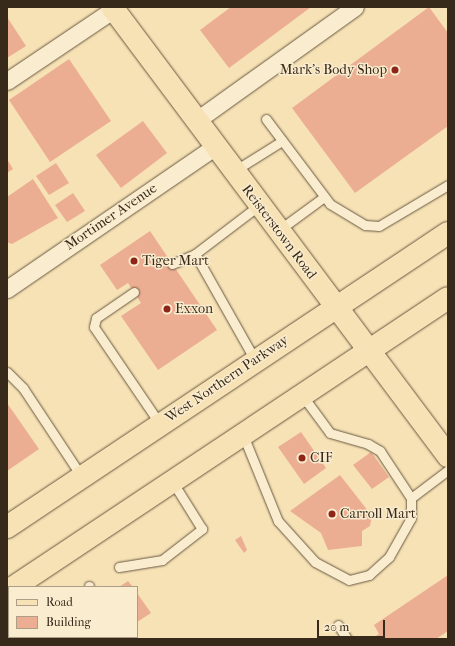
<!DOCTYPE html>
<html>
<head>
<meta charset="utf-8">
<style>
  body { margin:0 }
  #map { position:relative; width:455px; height:646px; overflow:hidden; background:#f7e2b5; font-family:"IM FELL French Canon",serif }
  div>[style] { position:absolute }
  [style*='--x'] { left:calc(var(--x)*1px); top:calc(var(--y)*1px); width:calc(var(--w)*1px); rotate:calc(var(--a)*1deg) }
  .building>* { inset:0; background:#ecae92 }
  .roads { filter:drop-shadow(0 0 1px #685841) drop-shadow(0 0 1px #685841) }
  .lane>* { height:9px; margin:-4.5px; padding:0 4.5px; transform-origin:4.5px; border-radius:4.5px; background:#faeccf }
  .street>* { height:17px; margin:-8.5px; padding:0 8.5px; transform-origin:8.5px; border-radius:8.5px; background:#faeccf }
  .primary>* { height:22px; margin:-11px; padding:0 11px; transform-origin:11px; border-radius:11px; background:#f7e2b5 }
  .dots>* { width:11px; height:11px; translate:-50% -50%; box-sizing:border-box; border:2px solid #faeccf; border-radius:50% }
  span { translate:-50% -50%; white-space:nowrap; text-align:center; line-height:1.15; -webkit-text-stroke:3px #faeccf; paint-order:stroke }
  .poi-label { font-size:14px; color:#382a1a }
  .right { translate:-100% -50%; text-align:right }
  .left { translate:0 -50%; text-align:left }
  .street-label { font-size:14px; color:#382a1a }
  .frame { position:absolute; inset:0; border:8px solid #382a1a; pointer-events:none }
  .legend { position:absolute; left:8px; top:586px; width:130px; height:52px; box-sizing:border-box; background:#faeccf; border:1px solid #ac9e87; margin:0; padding:5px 7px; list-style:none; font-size:12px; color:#382a1a }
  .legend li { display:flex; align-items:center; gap:8px; height:20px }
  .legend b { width:20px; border:1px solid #ac9e87 }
  .scale { position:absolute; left:317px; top:620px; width:68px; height:18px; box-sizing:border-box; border:2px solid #382a1a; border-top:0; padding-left:5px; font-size:12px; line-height:14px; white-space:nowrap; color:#382a1a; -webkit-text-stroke:3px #faeccf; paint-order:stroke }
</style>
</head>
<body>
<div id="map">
  <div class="building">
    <i style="clip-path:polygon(231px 7px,311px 7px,229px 68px,200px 30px)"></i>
    <i style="clip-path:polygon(429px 7px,448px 33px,448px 126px,355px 193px,292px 108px)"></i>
    <i style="clip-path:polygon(7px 17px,26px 46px,7px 58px)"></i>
    <i style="clip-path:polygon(69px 59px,111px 121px,50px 162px,9px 100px)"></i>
    <i style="clip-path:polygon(143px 121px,167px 153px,121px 188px,96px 155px)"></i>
    <i style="clip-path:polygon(7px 159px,13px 169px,7px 173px)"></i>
    <i style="clip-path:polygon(56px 163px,69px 183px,49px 195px,36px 176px)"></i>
    <i style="clip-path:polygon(33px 179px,58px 218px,12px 244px,7px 242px,7px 197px)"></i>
    <i style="clip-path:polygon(73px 193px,85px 211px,67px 222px,55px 205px)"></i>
    <i style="clip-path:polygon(150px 231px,217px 330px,158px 370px,121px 316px,141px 303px,128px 283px,117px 290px,100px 265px)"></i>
    <i style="clip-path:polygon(7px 403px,39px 449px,7px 471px)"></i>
    <i style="clip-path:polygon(301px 432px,326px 468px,304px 484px,278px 447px)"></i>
    <i style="clip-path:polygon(371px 452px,389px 477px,372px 489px,353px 465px)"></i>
    <i style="clip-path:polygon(340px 475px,372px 516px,370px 526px,362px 531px,362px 546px,328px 550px,321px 533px,290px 511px)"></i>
    <i style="clip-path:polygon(241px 536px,247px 550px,244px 553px,235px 540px)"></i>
    <i style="clip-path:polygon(448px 575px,448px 631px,436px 639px,371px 639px,379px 634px,374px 625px)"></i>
    <i style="clip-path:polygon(128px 581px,133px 587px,119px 587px)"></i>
    <i style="clip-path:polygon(137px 593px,151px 613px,137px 622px)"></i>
  </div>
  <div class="roads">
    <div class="lane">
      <i style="--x:266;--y:119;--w:106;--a:53"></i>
      <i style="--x:330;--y:204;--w:41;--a:31"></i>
      <i style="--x:365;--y:225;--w:14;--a:4"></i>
      <i style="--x:379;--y:226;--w:80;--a:-30.7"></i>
      <i style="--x:234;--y:171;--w:57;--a:-32"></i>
      <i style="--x:279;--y:230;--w:56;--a:-36.3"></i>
      <i style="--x:172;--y:264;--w:25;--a:-23"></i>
      <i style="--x:134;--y:292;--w:46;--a:145.6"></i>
      <i style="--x:96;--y:318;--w:9;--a:103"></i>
      <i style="--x:94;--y:327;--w:117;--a:55.8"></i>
      <i style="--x:255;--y:360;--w:122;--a:-119.5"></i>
      <i style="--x:195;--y:254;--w:79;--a:-37.3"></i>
      <i style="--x:7;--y:372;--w:23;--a:45"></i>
      <i style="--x:23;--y:388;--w:107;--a:56.5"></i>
      <i style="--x:302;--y:395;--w:47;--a:53.6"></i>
      <i style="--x:330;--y:433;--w:40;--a:16"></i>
      <i style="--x:368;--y:444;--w:14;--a:30"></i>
      <i style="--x:380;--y:451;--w:56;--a:56.6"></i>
      <i style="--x:243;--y:435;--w:93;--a:67.9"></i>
      <i style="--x:278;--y:521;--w:55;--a:47.9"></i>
      <i style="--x:315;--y:562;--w:38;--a:28"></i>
      <i style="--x:349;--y:580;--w:21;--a:-14"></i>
      <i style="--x:369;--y:575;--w:27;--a:-42"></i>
      <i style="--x:389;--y:557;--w:45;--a:-60.6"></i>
      <i style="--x:411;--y:518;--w:20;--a:-90"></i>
      <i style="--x:411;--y:498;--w:46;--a:-37.1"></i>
      <i style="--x:119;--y:567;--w:44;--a:-9.2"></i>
      <i style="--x:162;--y:560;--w:51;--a:-37.8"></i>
      <i style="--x:202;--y:529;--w:57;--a:-122"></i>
      <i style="--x:89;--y:587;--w:1;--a:-90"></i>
      <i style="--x:338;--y:625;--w:17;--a:57"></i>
      <i style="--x:45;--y:639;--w:4;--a:-27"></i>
    </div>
    <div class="street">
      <i style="--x:7;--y:81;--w:129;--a:-33.9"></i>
      <i style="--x:197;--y:120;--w:194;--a:-35.6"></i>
      <i style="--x:7;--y:289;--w:253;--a:-34.4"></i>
    </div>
    <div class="primary">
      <i style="--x:112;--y:7;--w:561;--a:53.19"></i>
      <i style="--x:7;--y:527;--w:530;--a:-33.69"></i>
      <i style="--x:14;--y:587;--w:521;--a:-33.66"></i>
    </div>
  </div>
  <div class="dots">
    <i style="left:395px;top:70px;background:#8f2418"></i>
    <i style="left:134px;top:261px;background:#8f2418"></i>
    <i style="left:167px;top:309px;background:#8f2418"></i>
    <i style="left:302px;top:458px;background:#8f2418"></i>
    <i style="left:332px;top:514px;background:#8f2418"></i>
  </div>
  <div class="poi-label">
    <span class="right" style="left:387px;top:70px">Mark's Body Shop</span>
    <span class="left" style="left:142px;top:261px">Tiger Mart</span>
    <span class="left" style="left:175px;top:309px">Exxon</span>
    <span class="left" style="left:310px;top:458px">CIF</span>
    <span class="left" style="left:340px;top:514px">Carroll Mart</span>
  </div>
  <div class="street-label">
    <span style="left:111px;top:217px;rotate:-34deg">Mortimer Avenue</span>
    <span style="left:279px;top:232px;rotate:53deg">Reisterstown Road</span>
    <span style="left:227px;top:379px;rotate:-34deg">West Northern Parkway</span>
  </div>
  <div class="frame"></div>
  <ul class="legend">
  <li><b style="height:5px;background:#f7e2b5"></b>Road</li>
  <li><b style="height:11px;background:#ecae92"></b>Building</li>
  </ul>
  <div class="scale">20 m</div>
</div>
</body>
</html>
